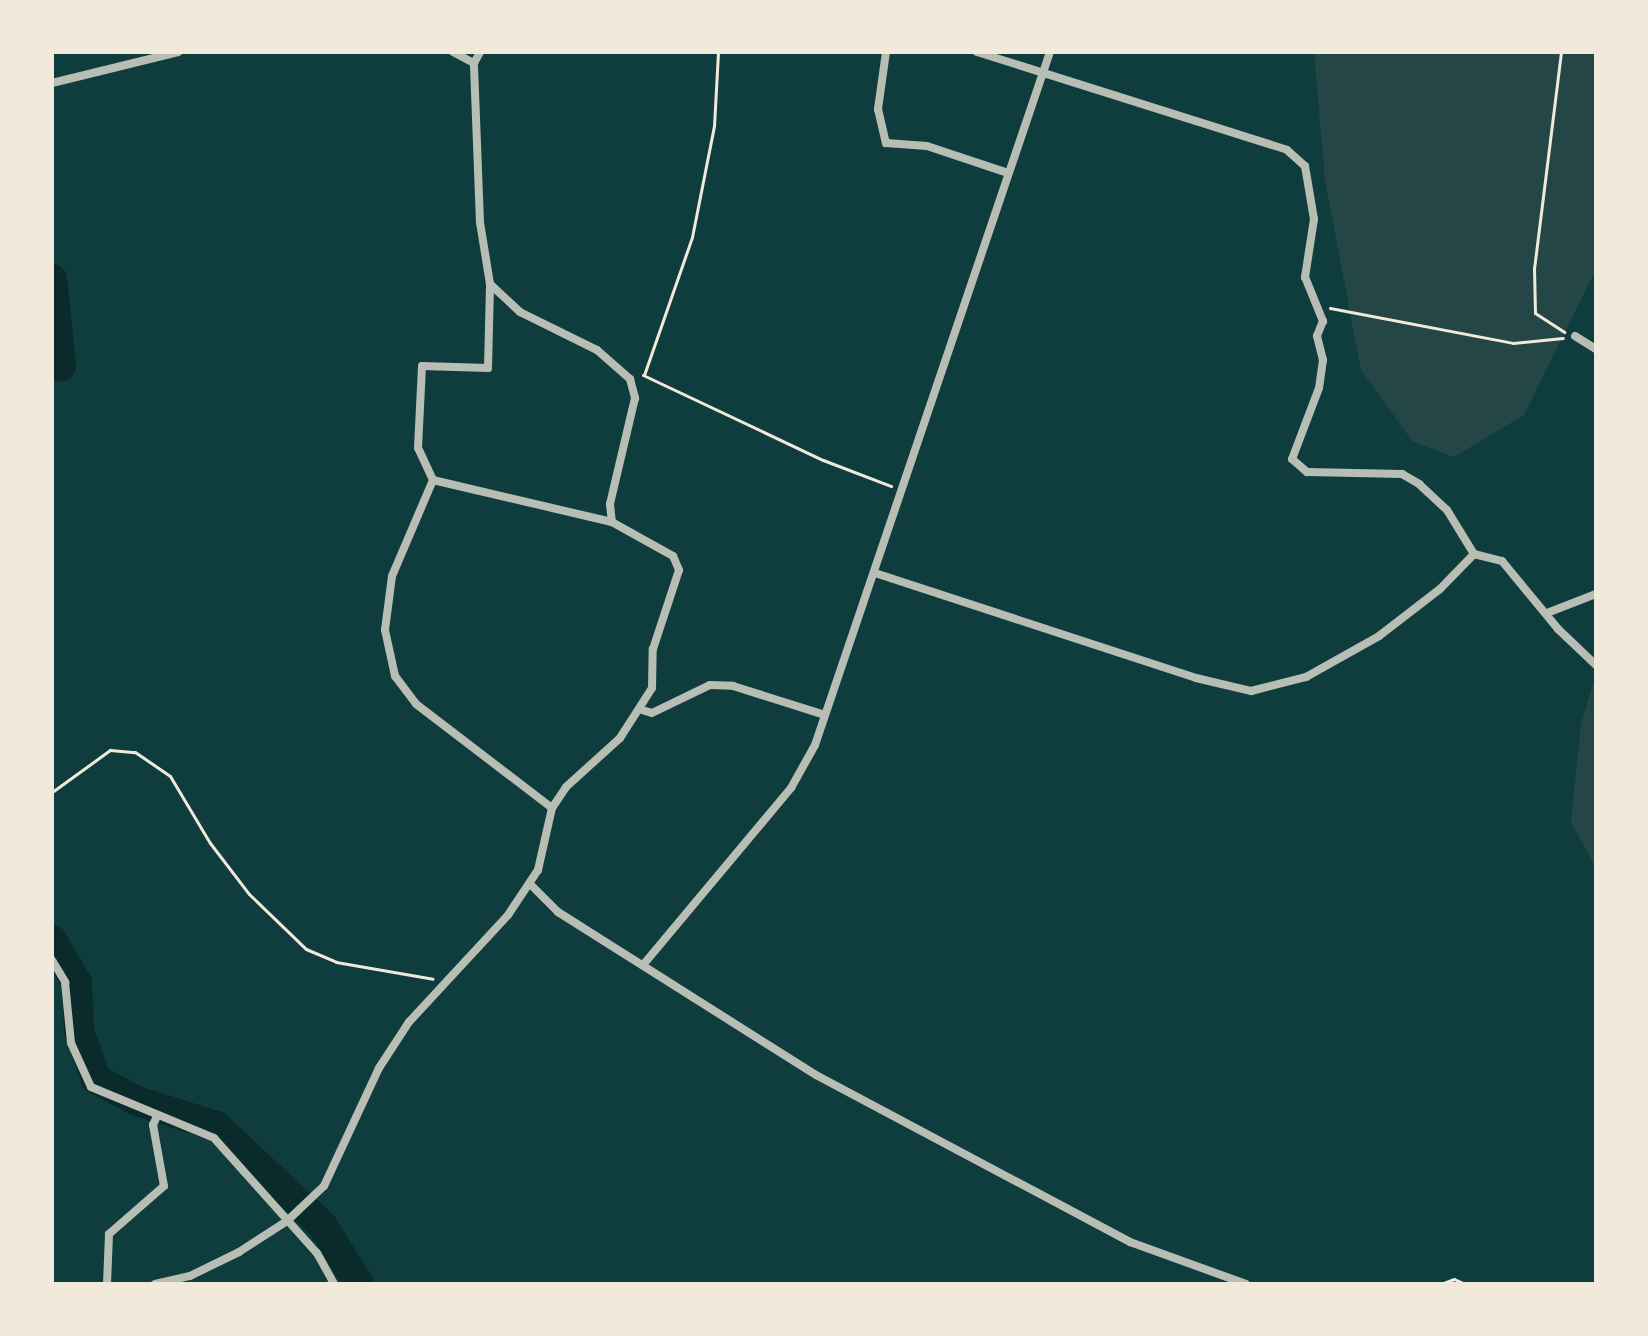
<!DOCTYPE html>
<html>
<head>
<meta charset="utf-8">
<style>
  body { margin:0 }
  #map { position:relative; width:1648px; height:1336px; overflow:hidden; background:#0f3d3e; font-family:"Noto Sans",sans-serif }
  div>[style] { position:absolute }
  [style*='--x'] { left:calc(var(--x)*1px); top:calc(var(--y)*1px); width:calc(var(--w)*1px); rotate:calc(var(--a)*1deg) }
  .green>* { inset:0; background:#244646 }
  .river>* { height:30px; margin:-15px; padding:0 15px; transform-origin:15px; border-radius:15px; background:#0a2a2b }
  .path>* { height:3px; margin:-1.5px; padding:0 1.5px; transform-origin:1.5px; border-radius:1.5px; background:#f1e9da }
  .minor>* { height:8px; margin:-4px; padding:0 4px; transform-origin:4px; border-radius:4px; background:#b8beb3 }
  span { translate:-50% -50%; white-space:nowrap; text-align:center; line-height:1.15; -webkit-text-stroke:6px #f1e9da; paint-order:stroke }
  .frame { position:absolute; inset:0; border:54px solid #f1e9da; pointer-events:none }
</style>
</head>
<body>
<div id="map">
  <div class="green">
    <i style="clip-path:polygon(1314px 52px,1596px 52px,1596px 269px,1524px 415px,1454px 457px,1413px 442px,1361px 370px,1325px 180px)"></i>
    <i style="clip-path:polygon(1596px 673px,1596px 868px,1571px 822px,1581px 725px)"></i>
  </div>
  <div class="river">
    <i style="--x:52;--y:279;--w:87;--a:84.1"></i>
    <i style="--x:61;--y:366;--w:9;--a:174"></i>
    <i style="--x:52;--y:940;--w:50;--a:59.8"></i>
    <i style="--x:77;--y:983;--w:48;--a:87.6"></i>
    <i style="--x:79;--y:1031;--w:51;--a:70.5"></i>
    <i style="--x:96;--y:1079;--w:47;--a:28.2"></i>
    <i style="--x:137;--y:1101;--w:83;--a:17.6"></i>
    <i style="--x:216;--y:1126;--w:145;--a:43"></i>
    <i style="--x:322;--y:1225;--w:70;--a:57.9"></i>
  </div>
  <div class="path">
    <i style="--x:1561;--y:52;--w:218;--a:97.1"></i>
    <i style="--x:1534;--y:268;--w:45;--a:88.7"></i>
    <i style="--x:1535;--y:313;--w:35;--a:33"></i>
    <i style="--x:1330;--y:308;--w:186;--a:10.8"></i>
    <i style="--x:1513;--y:343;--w:50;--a:-5.7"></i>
    <i style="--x:643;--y:375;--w:199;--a:25.3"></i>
    <i style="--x:823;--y:460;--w:73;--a:20.9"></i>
    <i style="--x:644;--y:375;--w:146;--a:-70.8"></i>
    <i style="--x:692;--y:237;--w:113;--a:-78.8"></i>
    <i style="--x:714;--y:126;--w:74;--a:-86.9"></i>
    <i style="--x:52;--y:792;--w:72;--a:-35.9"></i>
    <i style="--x:110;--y:750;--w:25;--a:5"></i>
    <i style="--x:135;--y:752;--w:42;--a:34.4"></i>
    <i style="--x:170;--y:776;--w:78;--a:59.2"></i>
    <i style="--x:210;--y:843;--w:64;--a:52.6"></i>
    <i style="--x:249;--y:894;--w:79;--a:44"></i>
    <i style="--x:306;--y:949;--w:33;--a:23"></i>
    <i style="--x:336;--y:962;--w:98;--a:9.9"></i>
    <i style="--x:1441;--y:1284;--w:14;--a:-21"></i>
    <i style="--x:1454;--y:1279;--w:12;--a:24"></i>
  </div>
  <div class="minor">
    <i style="--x:453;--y:52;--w:24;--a:28"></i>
    <i style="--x:886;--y:52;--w:58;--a:98"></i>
    <i style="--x:878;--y:109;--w:35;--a:77"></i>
    <i style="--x:886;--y:143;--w:41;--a:4.2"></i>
    <i style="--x:927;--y:146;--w:85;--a:18.4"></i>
    <i style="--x:977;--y:52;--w:325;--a:17.5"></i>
    <i style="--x:1287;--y:150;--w:24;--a:42"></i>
    <i style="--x:1305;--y:166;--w:54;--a:80.4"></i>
    <i style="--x:1314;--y:219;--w:59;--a:98.8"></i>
    <i style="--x:1305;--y:277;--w:48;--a:67.8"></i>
    <i style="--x:1323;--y:321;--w:16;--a:112"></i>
    <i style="--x:1317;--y:336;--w:25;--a:76"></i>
    <i style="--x:1323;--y:360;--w:28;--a:98"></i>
    <i style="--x:1319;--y:388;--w:76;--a:110.8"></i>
    <i style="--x:1292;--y:459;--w:20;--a:41"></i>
    <i style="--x:1307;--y:472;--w:95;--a:1.2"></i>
    <i style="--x:1402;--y:474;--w:20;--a:30"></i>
    <i style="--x:1419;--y:484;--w:38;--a:43"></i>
    <i style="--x:1447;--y:510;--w:52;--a:58.5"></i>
    <i style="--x:1474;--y:554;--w:29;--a:14"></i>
    <i style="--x:1502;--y:561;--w:88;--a:50.5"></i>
    <i style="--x:1558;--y:629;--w:52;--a:43.5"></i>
    <i style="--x:52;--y:83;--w:130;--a:-13.8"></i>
    <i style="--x:490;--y:284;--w:41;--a:43"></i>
    <i style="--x:520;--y:312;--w:86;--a:26.3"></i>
    <i style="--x:597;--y:350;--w:44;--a:41.3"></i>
    <i style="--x:630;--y:379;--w:20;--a:75"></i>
    <i style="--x:635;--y:398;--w:109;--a:103.3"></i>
    <i style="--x:610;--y:504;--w:18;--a:84"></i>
    <i style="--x:1575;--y:336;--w:25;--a:32"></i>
    <i style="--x:433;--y:480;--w:35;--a:-115"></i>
    <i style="--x:418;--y:448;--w:82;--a:-87.2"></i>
    <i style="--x:422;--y:366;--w:66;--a:1.7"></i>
    <i style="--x:488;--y:368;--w:84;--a:-88.6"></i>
    <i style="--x:490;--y:284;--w:63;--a:-99.2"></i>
    <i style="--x:480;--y:222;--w:159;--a:-92.2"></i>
    <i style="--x:474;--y:63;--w:13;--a:-61"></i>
    <i style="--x:433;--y:480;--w:104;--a:113.1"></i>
    <i style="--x:392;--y:576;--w:54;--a:97.4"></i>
    <i style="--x:385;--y:630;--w:47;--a:77.7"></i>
    <i style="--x:395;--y:676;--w:35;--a:53"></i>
    <i style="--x:416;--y:704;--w:171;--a:37.4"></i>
    <i style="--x:875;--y:573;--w:338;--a:18.1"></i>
    <i style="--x:1196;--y:678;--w:57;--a:13.3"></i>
    <i style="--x:1251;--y:691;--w:57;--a:-14.3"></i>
    <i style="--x:1306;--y:677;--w:84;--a:-29.3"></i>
    <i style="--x:1379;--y:636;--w:77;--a:-37.6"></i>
    <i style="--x:1440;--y:589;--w:49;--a:-45.8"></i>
    <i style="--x:1547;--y:613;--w:53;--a:-21.2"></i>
    <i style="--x:642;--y:710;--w:10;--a:17"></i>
    <i style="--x:652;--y:713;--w:64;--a:-25.8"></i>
    <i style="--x:710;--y:685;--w:23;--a:2"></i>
    <i style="--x:733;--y:686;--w:96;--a:17.5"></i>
    <i style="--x:530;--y:884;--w:40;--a:45"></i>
    <i style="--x:558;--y:912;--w:305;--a:32.3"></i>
    <i style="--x:816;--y:1075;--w:356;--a:28"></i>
    <i style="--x:1130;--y:1242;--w:123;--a:19.9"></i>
    <i style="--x:52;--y:960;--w:26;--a:59"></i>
    <i style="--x:65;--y:982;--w:61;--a:84.4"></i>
    <i style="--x:71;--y:1043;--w:48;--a:65.6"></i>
    <i style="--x:91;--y:1087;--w:133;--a:22.5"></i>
    <i style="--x:214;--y:1138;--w:154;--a:48.2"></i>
    <i style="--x:317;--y:1253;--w:35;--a:61"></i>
    <i style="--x:643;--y:965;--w:231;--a:-50.1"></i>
    <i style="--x:791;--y:788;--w:49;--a:-60.8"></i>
    <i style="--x:815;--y:745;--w:732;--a:-71.27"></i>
    <i style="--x:107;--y:1284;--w:50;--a:-87.7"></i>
    <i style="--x:109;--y:1234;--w:73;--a:-41.1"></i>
    <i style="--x:164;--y:1186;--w:62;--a:-100.2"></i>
    <i style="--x:153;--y:1125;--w:10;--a:-66"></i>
    <i style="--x:155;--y:1284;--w:36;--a:-13"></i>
    <i style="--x:190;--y:1276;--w:55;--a:-26.1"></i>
    <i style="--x:239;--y:1252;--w:57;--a:-32.9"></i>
    <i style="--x:287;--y:1221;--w:51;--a:-43.4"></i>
    <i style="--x:324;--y:1186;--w:130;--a:-65"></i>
    <i style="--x:379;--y:1068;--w:55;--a:-56.9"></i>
    <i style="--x:409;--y:1022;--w:146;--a:-47.2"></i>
    <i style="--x:508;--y:915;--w:54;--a:-56.3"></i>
    <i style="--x:538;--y:870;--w:64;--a:-77.3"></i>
    <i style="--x:552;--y:808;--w:25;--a:-56"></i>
    <i style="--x:566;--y:787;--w:73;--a:-42.2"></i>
    <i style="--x:620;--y:738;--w:59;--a:-57.4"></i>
    <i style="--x:652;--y:688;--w:39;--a:-89"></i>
    <i style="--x:653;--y:649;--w:83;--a:-71.8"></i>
    <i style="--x:679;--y:570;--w:15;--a:-113"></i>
    <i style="--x:673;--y:556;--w:70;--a:-150.9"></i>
    <i style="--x:612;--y:522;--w:184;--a:-166.8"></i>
  </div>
  <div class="frame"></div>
</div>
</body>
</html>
